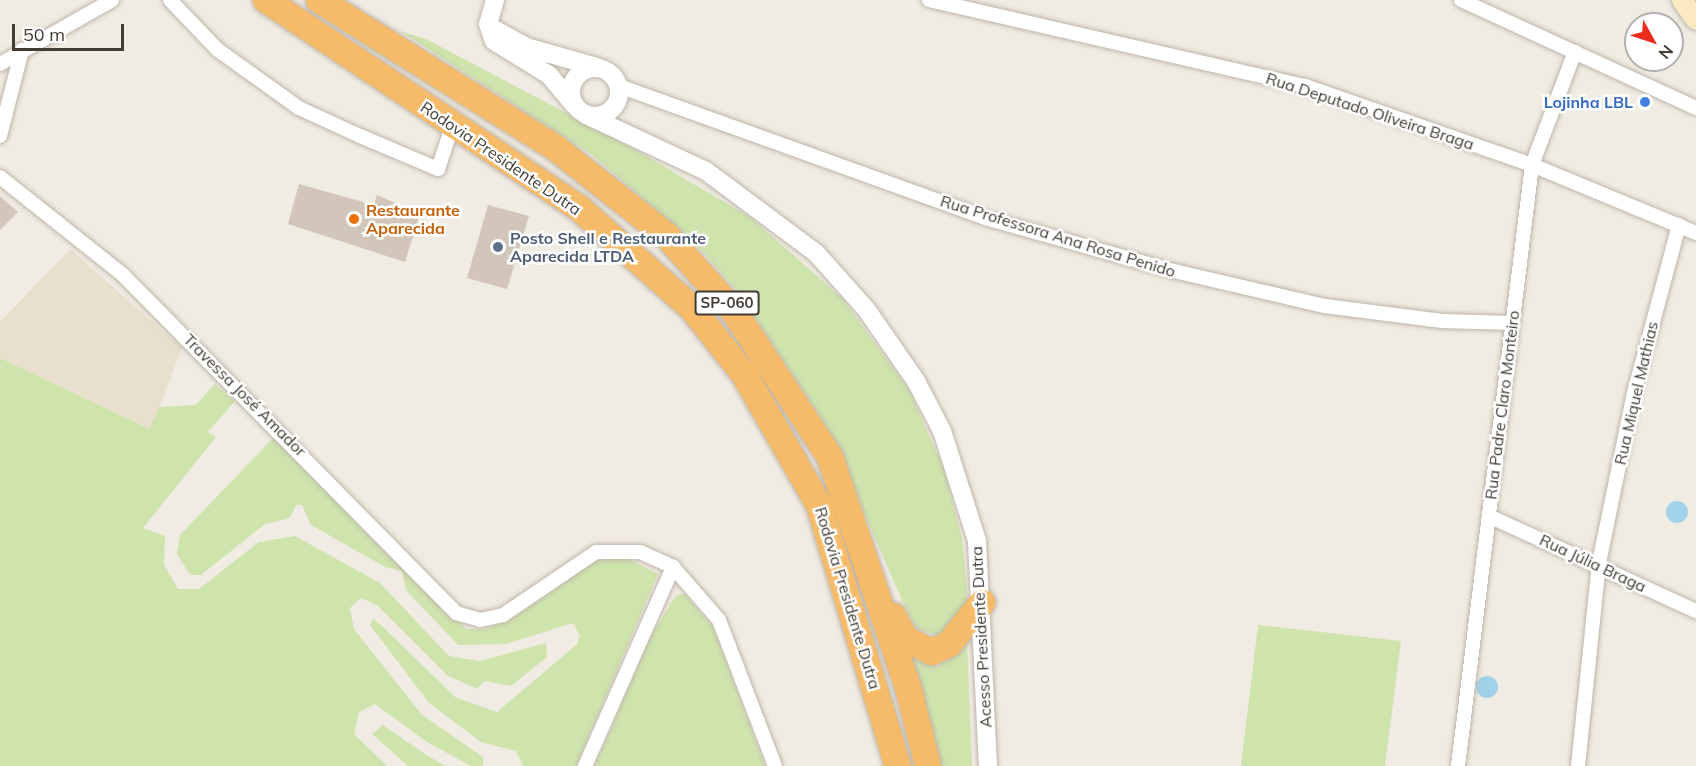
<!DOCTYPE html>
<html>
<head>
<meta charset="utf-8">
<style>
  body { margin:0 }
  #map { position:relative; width:1696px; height:766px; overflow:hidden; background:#f0ebe3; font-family:Mulish,sans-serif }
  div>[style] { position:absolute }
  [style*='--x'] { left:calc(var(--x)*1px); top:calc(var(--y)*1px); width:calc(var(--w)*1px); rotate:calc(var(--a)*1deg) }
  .education>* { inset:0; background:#e9dfcd }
  .green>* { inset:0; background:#cfe3ad }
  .water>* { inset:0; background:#a1d2eb }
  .round { border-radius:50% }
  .building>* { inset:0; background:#d1c6b9 }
  .roads { filter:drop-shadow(0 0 2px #beb5a9) drop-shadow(0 0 2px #beb5a9) }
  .minor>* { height:14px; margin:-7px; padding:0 7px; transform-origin:7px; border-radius:7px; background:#fff }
  .tertiary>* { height:18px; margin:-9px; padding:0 9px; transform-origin:9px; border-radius:9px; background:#fff }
  .tertiary>.ring { margin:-9px; padding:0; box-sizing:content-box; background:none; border:18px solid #fff; border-radius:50% }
  .secondary>* { height:20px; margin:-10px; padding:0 10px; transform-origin:10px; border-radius:10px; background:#fbe9c2 }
  .motorway>* { height:26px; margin:-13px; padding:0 13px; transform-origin:13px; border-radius:13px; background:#f5bb69 }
  .dots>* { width:16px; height:16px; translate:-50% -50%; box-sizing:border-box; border:3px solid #fff; border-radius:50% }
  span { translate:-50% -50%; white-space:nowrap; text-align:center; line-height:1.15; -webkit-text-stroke:5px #fff; paint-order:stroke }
  .shield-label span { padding:2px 4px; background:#fff; border:2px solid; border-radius:4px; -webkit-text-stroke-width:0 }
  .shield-label { font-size:15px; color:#413b33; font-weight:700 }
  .shop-label { font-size:16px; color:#366cbe; font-weight:700 }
  .right { translate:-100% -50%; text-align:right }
  .street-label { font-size:16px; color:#413b33 }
  .food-label { font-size:16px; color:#c56008; font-weight:700 }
  .left { translate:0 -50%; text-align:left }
  .service-label { font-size:16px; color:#4e5e75; font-weight:700 }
  .north { position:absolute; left:1624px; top:12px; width:60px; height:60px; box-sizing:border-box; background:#fff; border:2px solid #b3b1ad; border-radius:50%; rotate:130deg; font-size:16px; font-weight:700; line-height:24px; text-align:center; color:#413b33 }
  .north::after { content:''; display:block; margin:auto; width:21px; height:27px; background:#ed2c1d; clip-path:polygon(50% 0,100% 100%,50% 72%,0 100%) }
  .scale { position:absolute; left:12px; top:24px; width:112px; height:27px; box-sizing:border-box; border:3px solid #413b33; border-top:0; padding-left:8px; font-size:18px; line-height:21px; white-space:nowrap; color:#413b33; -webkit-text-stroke:4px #fff; paint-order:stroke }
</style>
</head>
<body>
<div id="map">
  <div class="education">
    <i style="clip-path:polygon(70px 249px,182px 348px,151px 429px,0 358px,0 322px)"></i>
  </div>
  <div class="green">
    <i style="clip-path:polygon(400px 31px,426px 39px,629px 146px,750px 217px,842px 298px,909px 390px,944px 469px,962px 538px,967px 588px,967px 615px,944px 637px,919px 630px,908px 614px,826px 425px,736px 290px,696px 244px,592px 155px)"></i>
    <i style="clip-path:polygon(0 358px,150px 429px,159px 407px,196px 405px,215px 384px,235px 401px,208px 432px,216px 437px,143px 528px,165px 536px,164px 565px,178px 589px,199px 589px,259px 542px,295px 536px,380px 583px,449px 656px,480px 661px,546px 643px,547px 657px,511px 686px,484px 681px,478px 689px,448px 676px,377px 605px,361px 598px,350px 608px,354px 629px,422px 715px,483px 757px,483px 766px,471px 766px,427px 742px,375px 704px,359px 712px,354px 734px,387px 766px,0 766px)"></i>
    <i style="clip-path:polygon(276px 435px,466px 629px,485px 629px,511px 619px,596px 561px,623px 556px,658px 574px,576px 766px,523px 766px,516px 751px,481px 742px,429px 703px,370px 625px,373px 619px,381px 625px,455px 697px,497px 712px,577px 644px,580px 636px,573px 623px,506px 644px,458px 645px,406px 590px,402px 571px,385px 567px,311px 525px,302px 505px,296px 505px,290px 518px,265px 524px,201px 575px,190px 575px,177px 554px,180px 535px)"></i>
    <i style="clip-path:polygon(685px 594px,713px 627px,765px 766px,595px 766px,650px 638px,676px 595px)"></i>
    <i style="clip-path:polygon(1258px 625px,1401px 641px,1385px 766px,1241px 766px)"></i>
    <i style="clip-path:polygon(967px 642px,972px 766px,939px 766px,910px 658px,938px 667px)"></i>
    <i style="clip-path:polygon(383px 725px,422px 752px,445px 766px,408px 766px,372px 734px)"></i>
  </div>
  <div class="water">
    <i class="round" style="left:1666px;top:501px;width:22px;height:22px"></i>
    <i class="round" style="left:1476px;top:676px;width:22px;height:22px"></i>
  </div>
  <div class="building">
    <i style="clip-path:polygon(299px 184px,374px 205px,377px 195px,420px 214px,405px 262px,288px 224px)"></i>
    <i style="clip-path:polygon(0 196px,18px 212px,0 230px)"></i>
    <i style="clip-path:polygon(488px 205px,529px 216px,507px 289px,467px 278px)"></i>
  </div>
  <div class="roads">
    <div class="minor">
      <i style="--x:170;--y:0;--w:69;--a:46.2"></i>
      <i style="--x:218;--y:50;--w:100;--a:35.6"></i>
      <i style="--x:299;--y:108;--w:67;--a:24.7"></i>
      <i style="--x:360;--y:136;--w:85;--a:22.9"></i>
      <i style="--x:438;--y:169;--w:47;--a:-71.6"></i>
      <i style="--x:929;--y:0;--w:386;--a:12.9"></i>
      <i style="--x:1305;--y:86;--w:240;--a:19.2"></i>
      <i style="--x:1532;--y:165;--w:178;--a:22.5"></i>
      <i style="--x:1461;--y:0;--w:259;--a:24.7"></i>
      <i style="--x:0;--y:64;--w:129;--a:-29.7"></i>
      <i style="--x:619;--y:86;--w:389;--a:19.8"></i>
      <i style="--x:985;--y:218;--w:196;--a:15.7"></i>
      <i style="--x:1174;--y:271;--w:155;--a:13.1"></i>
      <i style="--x:1325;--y:306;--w:118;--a:7.3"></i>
      <i style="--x:1442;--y:321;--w:70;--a:1.6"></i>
      <i style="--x:0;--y:136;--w:89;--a:-75.7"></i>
      <i style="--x:0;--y:177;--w:157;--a:38.5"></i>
      <i style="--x:123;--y:275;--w:474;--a:45.4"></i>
      <i style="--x:456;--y:613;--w:25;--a:16"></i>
      <i style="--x:480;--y:620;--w:24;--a:-12"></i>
      <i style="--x:503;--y:615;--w:112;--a:-34.1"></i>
      <i style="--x:596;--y:552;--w:44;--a:0"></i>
      <i style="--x:640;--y:552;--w:36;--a:24"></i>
      <i style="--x:673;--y:567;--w:70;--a:49"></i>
      <i style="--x:719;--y:620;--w:156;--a:69"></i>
      <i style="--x:1489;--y:516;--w:228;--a:24.7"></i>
      <i style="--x:585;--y:766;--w:218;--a:-66.1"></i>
      <i style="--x:1458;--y:766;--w:606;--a:-82.98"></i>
      <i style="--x:1532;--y:165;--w:121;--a:-69.2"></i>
      <i style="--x:1578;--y:766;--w:204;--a:-84.1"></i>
      <i style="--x:1599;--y:563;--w:174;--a:-78.4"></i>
      <i style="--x:1634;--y:393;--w:174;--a:-75"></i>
    </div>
    <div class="tertiary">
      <i style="--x:495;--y:0;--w:25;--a:106"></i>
      <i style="--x:488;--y:24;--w:18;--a:71"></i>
      <i style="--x:494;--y:41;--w:65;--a:31.7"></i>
      <i style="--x:549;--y:75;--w:39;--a:50"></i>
      <i style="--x:494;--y:29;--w:37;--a:29"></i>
      <i style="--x:526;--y:47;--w:73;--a:15.9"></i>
      <i class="ring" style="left:571px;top:68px;width:30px;height:30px"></i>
      <i style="--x:586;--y:115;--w:132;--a:25"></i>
      <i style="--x:706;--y:171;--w:137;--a:36.7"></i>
      <i style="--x:816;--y:253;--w:75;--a:48.2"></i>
      <i style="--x:866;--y:309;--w:88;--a:55.2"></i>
      <i style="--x:916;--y:381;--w:56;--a:62.5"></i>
      <i style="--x:942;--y:431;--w:115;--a:72.3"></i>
      <i style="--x:977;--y:541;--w:225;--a:87.2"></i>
    </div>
    <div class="secondary">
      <i style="--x:1682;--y:0;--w:24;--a:55"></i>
    </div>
    <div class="motorway">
      <i style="--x:266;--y:0;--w:377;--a:33.6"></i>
      <i style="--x:580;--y:209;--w:149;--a:41.5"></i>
      <i style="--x:692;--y:308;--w:84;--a:51.8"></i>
      <i style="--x:744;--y:374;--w:151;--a:60.2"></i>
      <i style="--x:819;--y:505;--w:273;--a:73.2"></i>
      <i style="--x:319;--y:0;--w:281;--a:32"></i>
      <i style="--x:557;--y:149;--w:140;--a:38.3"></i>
      <i style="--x:667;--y:236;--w:99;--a:48.3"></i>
      <i style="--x:733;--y:310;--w:176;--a:56.6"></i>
      <i style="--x:830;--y:457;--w:247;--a:71.3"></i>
      <i style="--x:909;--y:691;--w:77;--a:75.8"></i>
      <i style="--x:893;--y:616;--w:26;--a:61"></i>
      <i style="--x:906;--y:639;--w:29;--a:27"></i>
      <i style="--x:932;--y:652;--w:19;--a:-25"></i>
      <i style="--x:949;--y:644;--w:53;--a:-51.2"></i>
    </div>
  </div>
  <div class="dots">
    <i style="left:1645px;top:102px;background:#3f7fe0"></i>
    <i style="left:354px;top:219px;background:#e8710a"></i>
    <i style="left:498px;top:247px;background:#5c6f8a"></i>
  </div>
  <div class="shield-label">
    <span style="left:727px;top:303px">SP-060</span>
  </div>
  <div class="shop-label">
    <span class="right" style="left:1633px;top:102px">Lojinha LBL</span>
  </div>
  <div class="street-label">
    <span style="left:1370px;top:111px;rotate:18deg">Rua Deputado Oliveira Braga</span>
    <span style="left:501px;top:158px;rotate:34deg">Rodovia Presidente Dutra</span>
    <span style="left:1058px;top:236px;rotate:17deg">Rua Professora Ana Rosa Penido</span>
    <span style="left:1636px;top:393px;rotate:-77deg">Rua Miquel Mathias</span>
    <span style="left:245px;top:395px;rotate:45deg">Travessa José Amador</span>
    <span style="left:1502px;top:405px;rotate:-83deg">Rua Padre Claro Monteiro</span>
    <span style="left:1593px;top:563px;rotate:25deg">Rua Júlia Braga</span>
    <span style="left:848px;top:598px;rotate:73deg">Rodovia Presidente Dutra</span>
    <span style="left:981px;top:637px;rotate:-93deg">Acesso Presidente Dutra</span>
  </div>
  <div class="food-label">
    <span class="left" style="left:366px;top:219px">Restaurante<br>Aparecida</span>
  </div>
  <div class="service-label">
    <span class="left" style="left:510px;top:247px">Posto Shell e Restaurante<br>Aparecida LTDA</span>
  </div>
  <div class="north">N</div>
  <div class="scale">50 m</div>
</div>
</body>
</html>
